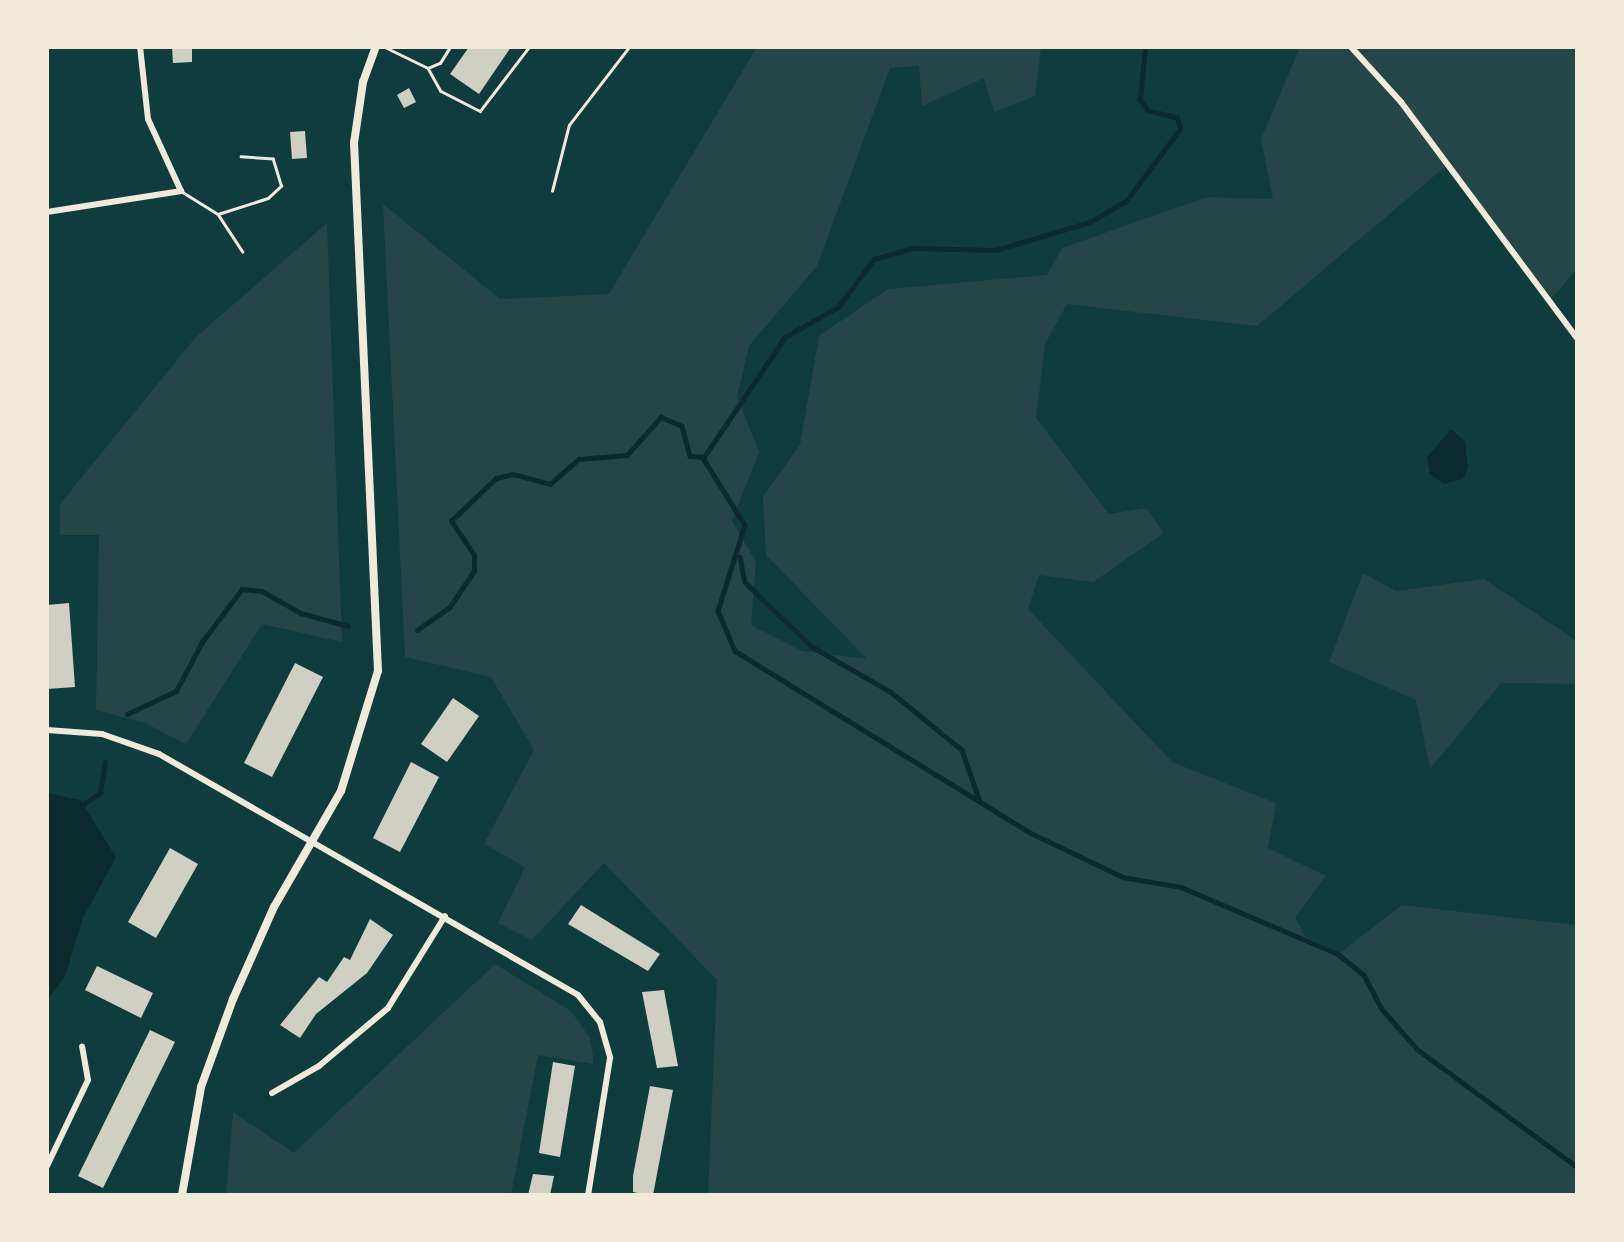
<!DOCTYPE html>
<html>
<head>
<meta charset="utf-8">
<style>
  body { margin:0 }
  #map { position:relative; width:1624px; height:1242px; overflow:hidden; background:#0f3d3e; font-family:"Varela Round",sans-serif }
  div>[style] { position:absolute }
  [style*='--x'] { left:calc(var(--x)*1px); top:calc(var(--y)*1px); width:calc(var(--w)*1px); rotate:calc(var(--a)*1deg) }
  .green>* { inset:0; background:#244646 }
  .water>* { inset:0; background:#0a2a2b }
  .stream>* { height:4.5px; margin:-2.25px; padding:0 2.25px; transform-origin:2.25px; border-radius:2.25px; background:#0a2a2b }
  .building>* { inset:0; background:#cfcfc3 }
  .service>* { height:2.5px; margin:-1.25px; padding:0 1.25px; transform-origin:1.25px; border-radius:1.25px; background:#f1e9da }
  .minor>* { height:6px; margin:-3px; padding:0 3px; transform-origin:3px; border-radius:3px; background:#f1e9da }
  .secondary>* { height:8px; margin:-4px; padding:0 4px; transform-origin:4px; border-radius:4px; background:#f1e9da }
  span { translate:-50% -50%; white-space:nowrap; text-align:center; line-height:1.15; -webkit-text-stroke:5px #f1e9da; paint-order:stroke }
  .frame { position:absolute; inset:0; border:49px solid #f1e9da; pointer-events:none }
</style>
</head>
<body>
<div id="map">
  <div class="green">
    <i style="clip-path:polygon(757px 47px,1041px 47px,1035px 96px,994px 112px,984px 78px,922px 106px,919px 66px,890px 68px,817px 266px,749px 346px,737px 397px,759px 452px,732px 521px,756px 562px,751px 625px,802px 651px,867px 659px,766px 555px,763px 497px,800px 445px,819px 336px,888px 289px,1047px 275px,1062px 248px,1207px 197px,1273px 199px,1261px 139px,1300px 47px,1577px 47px,1577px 269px,1552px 298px,1446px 166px,1257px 326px,1067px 304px,1045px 344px,1036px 418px,1109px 514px,1146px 508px,1164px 533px,1093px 582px,1039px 575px,1028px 609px,1172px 762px,1276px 803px,1268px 848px,1326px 876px,1295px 918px,1306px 937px,1340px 953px,1402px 905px,1577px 925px,1577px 1195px,708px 1195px,717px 980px,604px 863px,532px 940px,498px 923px,525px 867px,484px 844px,534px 750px,491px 677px,405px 657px,383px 204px,500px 299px,609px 294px)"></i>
    <i style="clip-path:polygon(327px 223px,342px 642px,262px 624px,186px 744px,145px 723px,96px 710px,99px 535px,60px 535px,60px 504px,195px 338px)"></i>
    <i style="clip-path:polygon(1363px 573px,1396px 591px,1484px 579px,1577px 641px,1577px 684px,1501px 683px,1430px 769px,1416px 700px,1329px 662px)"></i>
    <i style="clip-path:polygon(495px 964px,571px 1011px,590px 1038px,593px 1056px,593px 1064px,538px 1055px,511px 1195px,226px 1195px,233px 1112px,294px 1153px)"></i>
  </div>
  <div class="water">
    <i style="clip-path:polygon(1451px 429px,1465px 441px,1468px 468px,1463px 479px,1444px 484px,1430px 474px,1427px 457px)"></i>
    <i style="clip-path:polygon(47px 793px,80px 800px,116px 857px,83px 918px,65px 976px,47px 1001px)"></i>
  </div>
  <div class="stream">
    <i style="--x:703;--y:458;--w:79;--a:57.9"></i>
    <i style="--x:745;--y:525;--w:90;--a:107.4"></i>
    <i style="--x:718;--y:611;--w:43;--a:67"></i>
    <i style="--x:735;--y:651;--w:347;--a:31.6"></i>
    <i style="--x:1031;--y:833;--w:102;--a:25.6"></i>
    <i style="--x:1123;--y:877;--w:59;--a:9.8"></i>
    <i style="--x:1181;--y:887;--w:171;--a:23.1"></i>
    <i style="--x:1338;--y:954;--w:33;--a:39"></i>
    <i style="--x:1364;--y:975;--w:38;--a:62"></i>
    <i style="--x:1382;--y:1009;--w:53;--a:48.8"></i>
    <i style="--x:1417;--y:1049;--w:199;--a:36.4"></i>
    <i style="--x:740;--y:557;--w:25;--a:79"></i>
    <i style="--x:745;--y:582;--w:92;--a:44.1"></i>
    <i style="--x:811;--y:646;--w:92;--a:29.9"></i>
    <i style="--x:891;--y:692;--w:92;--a:39.2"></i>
    <i style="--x:962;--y:750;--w:52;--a:70.9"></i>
    <i style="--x:417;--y:630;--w:39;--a:-35"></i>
    <i style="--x:449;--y:608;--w:45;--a:-56"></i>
    <i style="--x:474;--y:571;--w:16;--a:-90"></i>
    <i style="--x:474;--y:555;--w:41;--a:-124.1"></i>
    <i style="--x:451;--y:521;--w:62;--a:-43.7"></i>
    <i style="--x:496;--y:478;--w:17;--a:-13"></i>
    <i style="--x:513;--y:474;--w:38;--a:15"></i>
    <i style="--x:550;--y:484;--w:38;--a:-41"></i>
    <i style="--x:579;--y:459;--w:48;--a:-4.8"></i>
    <i style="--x:627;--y:455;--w:51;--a:-48.2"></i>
    <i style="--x:661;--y:417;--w:23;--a:23"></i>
    <i style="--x:682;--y:426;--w:31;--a:75"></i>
    <i style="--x:690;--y:456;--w:14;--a:4"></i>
    <i style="--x:704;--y:457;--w:145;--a:-56"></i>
    <i style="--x:785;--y:337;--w:61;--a:-29.5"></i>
    <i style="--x:838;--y:307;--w:60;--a:-53.1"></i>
    <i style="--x:874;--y:259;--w:40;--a:-16"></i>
    <i style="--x:912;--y:248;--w:84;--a:1.4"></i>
    <i style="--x:996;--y:250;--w:98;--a:-16.6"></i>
    <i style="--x:1090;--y:222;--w:42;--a:-30.3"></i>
    <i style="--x:1126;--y:201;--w:90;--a:-53.1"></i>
    <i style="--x:1180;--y:129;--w:11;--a:-105"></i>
    <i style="--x:1177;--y:118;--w:30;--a:-166"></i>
    <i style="--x:1148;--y:111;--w:14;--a:-126"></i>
    <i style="--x:1140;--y:100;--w:53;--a:-84.6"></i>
    <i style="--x:127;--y:714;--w:54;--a:-25.1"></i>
    <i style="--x:176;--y:691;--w:55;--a:-62"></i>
    <i style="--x:202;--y:642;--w:66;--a:-53"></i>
    <i style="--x:242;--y:589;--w:20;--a:6"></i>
    <i style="--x:262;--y:591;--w:45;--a:29.4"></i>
    <i style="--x:301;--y:613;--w:49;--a:15.5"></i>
    <i style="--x:82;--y:805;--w:22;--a:-34"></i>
    <i style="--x:100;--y:793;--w:31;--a:-81"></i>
  </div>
  <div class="building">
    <i style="clip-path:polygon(172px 47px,192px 47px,192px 62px,173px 63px)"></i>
    <i style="clip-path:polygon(469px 47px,511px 47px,479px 94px,450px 74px)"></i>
    <i style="clip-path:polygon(409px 88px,416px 102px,404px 108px,397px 95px)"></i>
    <i style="clip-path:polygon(305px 131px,307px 158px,292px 159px,290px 132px)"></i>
    <i style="clip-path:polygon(69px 603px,75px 687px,47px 689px,47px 605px)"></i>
    <i style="clip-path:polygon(295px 663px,323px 677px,272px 777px,244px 763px)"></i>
    <i style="clip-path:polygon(453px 698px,479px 716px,447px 762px,421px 744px)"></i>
    <i style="clip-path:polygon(411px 762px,439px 777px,400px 852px,373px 838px)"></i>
    <i style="clip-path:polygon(170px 848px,198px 864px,156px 938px,128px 922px)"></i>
    <i style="clip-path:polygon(581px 905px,660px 954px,648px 971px,568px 924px)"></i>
    <i style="clip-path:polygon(370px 919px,393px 935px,367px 973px,316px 1014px,300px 1038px,280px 1025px,319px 977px,327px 982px,344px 957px,350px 960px)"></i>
    <i style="clip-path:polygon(97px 966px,153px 993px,141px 1018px,85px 990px)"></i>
    <i style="clip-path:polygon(664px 990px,678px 1066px,657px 1068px,642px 992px)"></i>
    <i style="clip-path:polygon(150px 1030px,175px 1042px,103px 1188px,78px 1176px)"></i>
    <i style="clip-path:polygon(553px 1062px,575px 1066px,560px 1157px,539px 1153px)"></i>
    <i style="clip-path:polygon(650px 1086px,673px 1090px,653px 1195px,647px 1195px,633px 1192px,633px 1176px)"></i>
    <i style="clip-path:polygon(533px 1174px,554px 1176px,550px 1195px,528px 1195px)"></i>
  </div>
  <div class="service">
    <i style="--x:385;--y:47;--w:48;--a:26"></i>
    <i style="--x:428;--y:68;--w:26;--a:61"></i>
    <i style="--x:441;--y:91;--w:44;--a:27.1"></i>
    <i style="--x:480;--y:111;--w:81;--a:-52.6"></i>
    <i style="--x:428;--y:68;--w:13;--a:-23"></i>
    <i style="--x:440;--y:63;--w:19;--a:-58"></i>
    <i style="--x:181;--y:191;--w:44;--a:31.9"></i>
    <i style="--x:218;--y:214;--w:45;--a:56.7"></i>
    <i style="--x:552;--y:191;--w:68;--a:-75.6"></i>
    <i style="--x:569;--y:125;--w:98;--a:-52.4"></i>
    <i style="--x:218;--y:214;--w:52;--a:-17.7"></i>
    <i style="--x:268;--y:198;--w:18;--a:-43"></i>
    <i style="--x:281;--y:186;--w:28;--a:-107"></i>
    <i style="--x:273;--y:159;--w:32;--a:-176"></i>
  </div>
  <div class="minor">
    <i style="--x:1351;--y:47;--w:74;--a:47.7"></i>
    <i style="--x:1401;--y:102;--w:294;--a:53.3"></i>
    <i style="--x:47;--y:212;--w:136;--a:-8.9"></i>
    <i style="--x:181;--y:191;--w:79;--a:-114.6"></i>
    <i style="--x:148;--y:119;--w:72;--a:-96.3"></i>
    <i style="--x:47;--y:730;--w:55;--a:4.2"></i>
    <i style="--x:102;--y:734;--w:60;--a:19.3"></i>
    <i style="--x:159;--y:754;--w:483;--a:29.9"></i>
    <i style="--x:578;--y:995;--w:35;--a:51"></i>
    <i style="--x:600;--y:1022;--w:37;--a:74"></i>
    <i style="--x:610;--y:1058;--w:139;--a:99.1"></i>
    <i style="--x:272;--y:1093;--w:54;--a:-29.9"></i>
    <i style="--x:319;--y:1066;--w:90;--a:-40"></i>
    <i style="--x:388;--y:1008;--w:108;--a:-58.2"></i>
    <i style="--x:47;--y:1166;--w:95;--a:-64.5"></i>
    <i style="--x:88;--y:1080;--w:34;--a:-100"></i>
  </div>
  <div class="secondary">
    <i style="--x:182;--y:1195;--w:110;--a:-80"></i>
    <i style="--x:201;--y:1087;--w:94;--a:-70"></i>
    <i style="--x:233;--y:999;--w:101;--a:-66"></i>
    <i style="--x:274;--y:907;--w:134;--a:-60"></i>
    <i style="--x:341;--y:791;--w:126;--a:-72.9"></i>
    <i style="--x:378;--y:671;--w:529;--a:-92.6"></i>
    <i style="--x:354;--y:143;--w:62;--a:-81.6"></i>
    <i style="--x:363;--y:82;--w:37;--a:-70"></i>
  </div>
  <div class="frame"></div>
</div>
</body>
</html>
